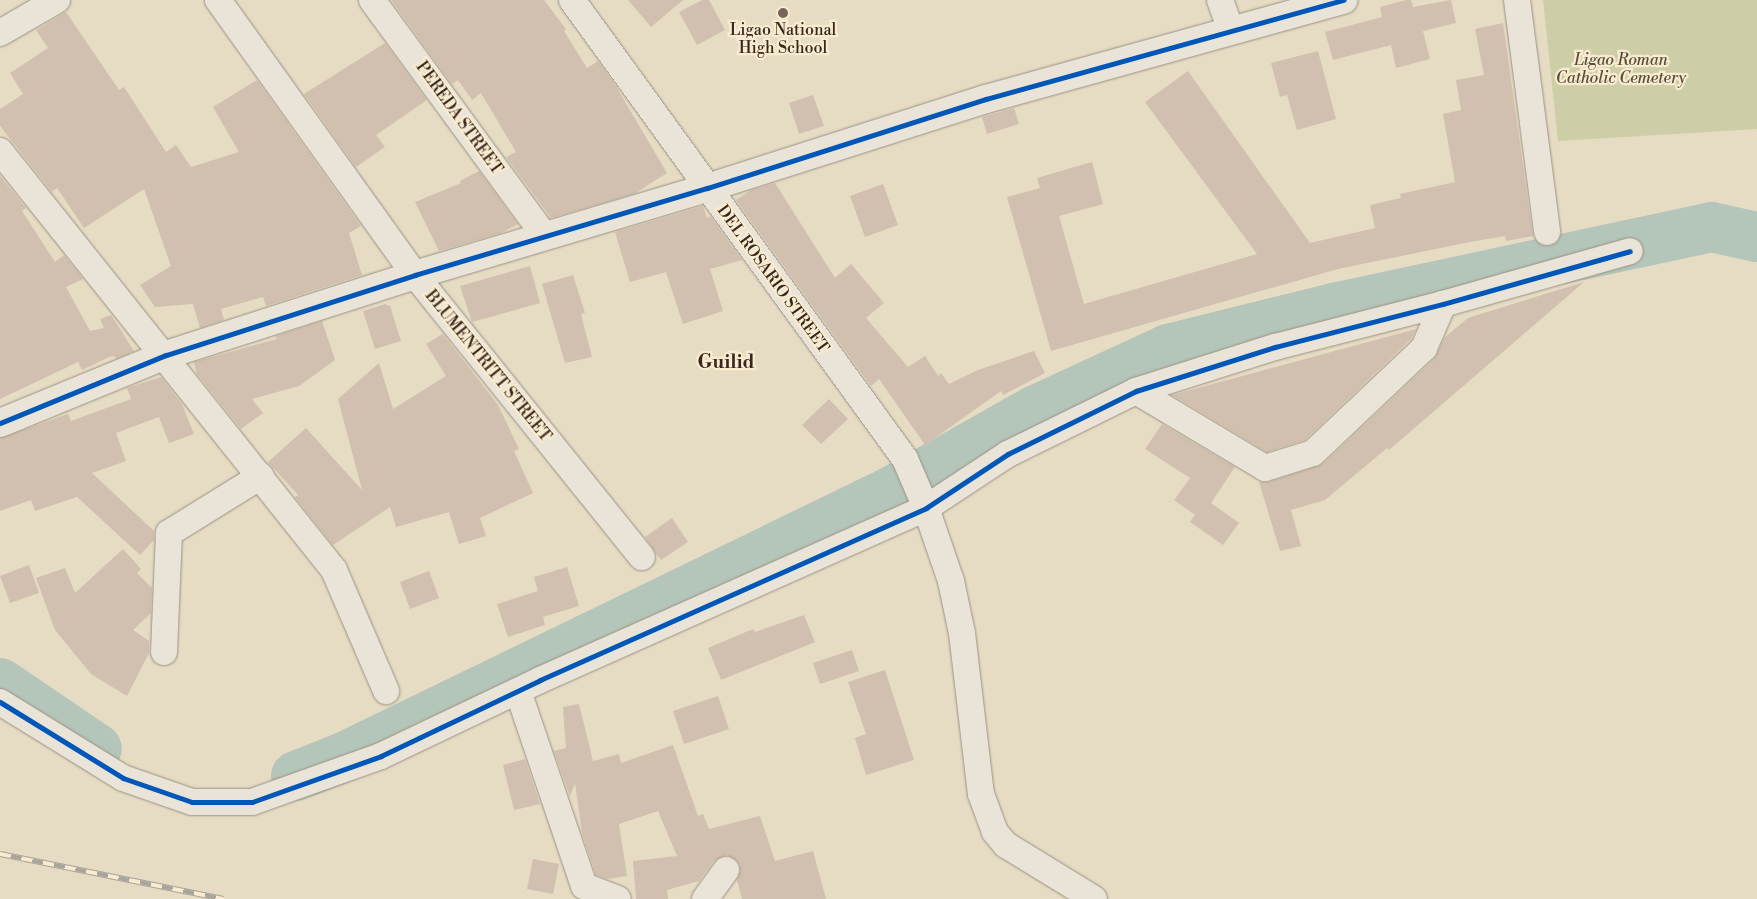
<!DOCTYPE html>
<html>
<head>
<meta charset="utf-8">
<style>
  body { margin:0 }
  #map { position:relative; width:1757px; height:899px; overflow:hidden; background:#e6dbc3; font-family:"Libre Bodoni",serif }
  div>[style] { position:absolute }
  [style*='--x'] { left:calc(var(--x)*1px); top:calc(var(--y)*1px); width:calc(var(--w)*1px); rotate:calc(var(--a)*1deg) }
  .green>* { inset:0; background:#cdcea7 }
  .river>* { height:50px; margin:-25px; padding:0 25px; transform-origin:25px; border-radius:25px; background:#b4c5b9 }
  .building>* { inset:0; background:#d1c0af }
  .roads { filter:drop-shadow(0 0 1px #9a9183) drop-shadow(0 0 1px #9a9183) }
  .minor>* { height:26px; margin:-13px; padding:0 13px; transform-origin:13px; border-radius:13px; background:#eae4d8 }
  .tertiary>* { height:28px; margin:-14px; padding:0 14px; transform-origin:14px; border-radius:14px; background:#eae4d8 }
  .rail>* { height:5.5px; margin-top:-2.75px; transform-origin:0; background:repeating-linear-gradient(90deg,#f8ebcf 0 11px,#aaa59b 0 22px); box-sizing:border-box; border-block:1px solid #aaa59b }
  .cycleway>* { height:5px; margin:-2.5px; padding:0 2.5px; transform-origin:2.5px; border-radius:2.5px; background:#0057b8 }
  .dots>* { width:14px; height:14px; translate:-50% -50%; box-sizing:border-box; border:2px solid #f8ebcf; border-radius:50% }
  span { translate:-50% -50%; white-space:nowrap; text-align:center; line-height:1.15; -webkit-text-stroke:4.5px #f8ebcf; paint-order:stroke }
  .poi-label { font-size:16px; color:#38271f }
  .park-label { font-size:16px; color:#584e3b; font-style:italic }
  .street-label { font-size:16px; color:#38271f }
  .quarter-label { font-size:19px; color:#38271f; font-weight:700 }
</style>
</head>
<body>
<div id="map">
  <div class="green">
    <i style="clip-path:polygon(1543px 0,1757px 0,1757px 129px,1558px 141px)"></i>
  </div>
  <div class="river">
    <i style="--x:0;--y:683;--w:117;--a:34.2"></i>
    <i style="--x:296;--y:776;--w:49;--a:-21.4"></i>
    <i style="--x:342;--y:758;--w:611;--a:-25.89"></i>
    <i style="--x:892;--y:491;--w:163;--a:-29.4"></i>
    <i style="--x:1034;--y:411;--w:148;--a:-24.8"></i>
    <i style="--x:1168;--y:349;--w:171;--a:-13.9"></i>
    <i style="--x:1334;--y:308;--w:386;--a:-12.1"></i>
    <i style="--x:1711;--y:227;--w:47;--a:12.3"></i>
  </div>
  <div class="building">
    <i style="clip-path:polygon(391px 0,544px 0,566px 29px,564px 31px,587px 68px,598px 61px,614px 83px,667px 173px,634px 194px,551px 218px,506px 157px,516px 152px,481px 93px,472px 100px,458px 80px,452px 84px)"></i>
    <i style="clip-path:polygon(628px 0,683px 0,651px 27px)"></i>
    <i style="clip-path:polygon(702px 0,709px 0,725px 30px,697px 45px,679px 12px)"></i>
    <i style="clip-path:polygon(1406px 0,1411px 0,1413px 7px,1451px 0,1456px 23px,1423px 31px,1430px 59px,1396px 68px,1391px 45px,1333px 60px,1325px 32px,1382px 17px,1380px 7px)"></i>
    <i style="clip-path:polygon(66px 12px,119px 90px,124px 87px,166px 152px,176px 145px,191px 167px,239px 152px,213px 107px,257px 80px,361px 226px,349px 233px,362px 275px,266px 306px,263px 297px,221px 309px,224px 320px,200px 328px,193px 304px,155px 307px,140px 285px,171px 266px,144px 189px,84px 228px,57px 188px,52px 192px,0 126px,0 109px,23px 94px,10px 73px,48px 48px,36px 30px)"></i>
    <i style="clip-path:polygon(1503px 23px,1533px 236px,1506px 241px,1505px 236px,1470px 242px,1338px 269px,1051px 351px,1007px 197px,1040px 188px,1037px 178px,1092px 162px,1103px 204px,1059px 216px,1084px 304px,1257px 254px,1145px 102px,1188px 71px,1310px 243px,1375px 228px,1370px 205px,1401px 198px,1400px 194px,1455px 182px,1443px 114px,1461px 110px,1456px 80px,1484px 75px,1475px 29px)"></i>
    <i style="clip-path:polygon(385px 43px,427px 100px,376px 135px,385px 147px,356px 167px,304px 94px)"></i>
    <i style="clip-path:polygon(1318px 51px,1336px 119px,1297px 130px,1287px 95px,1280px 97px,1271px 63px)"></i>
    <i style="clip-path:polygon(813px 95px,824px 126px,799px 134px,789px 103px)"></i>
    <i style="clip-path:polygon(1014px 108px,1019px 124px,987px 134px,982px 117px)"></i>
    <i style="clip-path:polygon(479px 171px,518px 224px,501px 233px,439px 251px,415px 202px,461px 183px,460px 181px)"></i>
    <i style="clip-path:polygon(0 176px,26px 208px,22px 211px,55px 262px,64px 255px,83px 279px,66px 287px,90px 331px,104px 328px,100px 319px,111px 315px,134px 351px,116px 359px,114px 356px,109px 357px,82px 370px,78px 362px,0 399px)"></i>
    <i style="clip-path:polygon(775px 183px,835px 278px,851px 264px,884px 303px,866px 318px,908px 367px,925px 356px,938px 376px,941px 373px,949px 384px,978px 370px,1034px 351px,1045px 373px,1003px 395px,1001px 391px,925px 445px,879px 379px,871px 386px,736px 200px,751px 190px)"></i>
    <i style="clip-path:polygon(883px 184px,898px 225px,865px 237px,850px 196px)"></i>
    <i style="clip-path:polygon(703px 206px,707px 218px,710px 216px,742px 260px,710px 269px,723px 311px,683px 324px,666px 272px,630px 282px,615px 232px)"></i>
    <i style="clip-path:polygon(530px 266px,540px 303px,472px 322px,460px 286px)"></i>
    <i style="clip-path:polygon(573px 275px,585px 313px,581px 314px,592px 357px,565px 363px,542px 284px)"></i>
    <i style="clip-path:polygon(1584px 282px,1389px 450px,1387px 448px,1325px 500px,1291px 510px,1301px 546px,1280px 551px,1259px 482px,1269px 482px,1323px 464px,1434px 359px,1445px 337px,1468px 318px)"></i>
    <i style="clip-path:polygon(385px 304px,390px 306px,401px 341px,375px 349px,363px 311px)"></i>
    <i style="clip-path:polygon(322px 321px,335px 360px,299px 386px,252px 399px,263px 413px,241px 429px,197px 374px,194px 362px,277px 339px,276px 336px)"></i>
    <i style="clip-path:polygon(1416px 329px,1411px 339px,1305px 440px,1267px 452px,1172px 395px)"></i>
    <i style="clip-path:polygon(443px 334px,498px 405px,519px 449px,514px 451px,533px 493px,480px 518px,486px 536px,459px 544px,449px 512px,396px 527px,390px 507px,333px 545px,295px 497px,298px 495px,268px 462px,306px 428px,362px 490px,338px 399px,379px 363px,393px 409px,446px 376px,426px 344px)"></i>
    <i style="clip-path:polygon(161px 377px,182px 404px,194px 434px,169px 443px,159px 417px,116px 433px,126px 461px,92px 473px,154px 531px,154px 540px,140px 555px,77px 497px,35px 511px,31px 500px,0 511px,0 438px,68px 414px,71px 421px,131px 399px,127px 388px)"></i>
    <i style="clip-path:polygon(829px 399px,848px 419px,821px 444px,802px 425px)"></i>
    <i style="clip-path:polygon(1162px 424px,1235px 467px,1211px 503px,1239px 523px,1223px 545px,1190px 522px,1195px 515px,1174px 500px,1190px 478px,1145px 449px)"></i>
    <i style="clip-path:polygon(672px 518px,688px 542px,661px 560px,645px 537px)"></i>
    <i style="clip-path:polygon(123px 549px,141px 569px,137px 573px,152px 588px,151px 613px,133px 630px,149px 641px,149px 653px,127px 696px,91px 674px,55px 630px,36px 578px,65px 568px,75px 593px)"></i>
    <i style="clip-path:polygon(29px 565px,39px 593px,10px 603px,0 576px)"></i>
    <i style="clip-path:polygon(567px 567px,579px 606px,543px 617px,545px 625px,508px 637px,497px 604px,538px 591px,534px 577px)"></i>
    <i style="clip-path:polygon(429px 571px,439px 598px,410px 609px,400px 582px)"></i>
    <i style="clip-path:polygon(804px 615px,815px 642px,721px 680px,708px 648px,753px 629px,755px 632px)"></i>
    <i style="clip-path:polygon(852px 650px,859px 671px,820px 684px,813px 663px)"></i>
    <i style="clip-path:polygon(885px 670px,914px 760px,866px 775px,855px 738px,866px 734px,848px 682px)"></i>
    <i style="clip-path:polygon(718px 696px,729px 729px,684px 744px,673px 711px)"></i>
    <i style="clip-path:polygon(579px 704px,593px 761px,619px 754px,621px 763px,673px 745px,698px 816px,703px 814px,709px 829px,760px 816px,775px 861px,813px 851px,826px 899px,742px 899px,737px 880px,740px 864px,727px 855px,714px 861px,699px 881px,667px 890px,668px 899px,636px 899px,633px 861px,677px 856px,658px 811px,619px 824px,627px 876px,608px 879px,596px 875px,582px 833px,575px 783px,570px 796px,554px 751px,566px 748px,563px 707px)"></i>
    <i style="clip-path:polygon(525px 759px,540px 804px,514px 810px,503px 765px)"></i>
    <i style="clip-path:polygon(533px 859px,559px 864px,553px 894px,527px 889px)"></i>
  </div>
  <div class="roads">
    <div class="minor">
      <i style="--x:218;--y:0;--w:338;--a:54.4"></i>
      <i style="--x:415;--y:275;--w:362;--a:51.2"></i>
      <i style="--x:372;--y:0;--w:293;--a:53.8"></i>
      <i style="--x:572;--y:0;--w:567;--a:54.04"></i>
      <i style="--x:905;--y:459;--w:53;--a:66.8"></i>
      <i style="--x:926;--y:508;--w:77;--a:71.1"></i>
      <i style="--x:951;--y:581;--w:53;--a:78.1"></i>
      <i style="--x:962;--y:633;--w:162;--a:83.3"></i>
      <i style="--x:981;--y:794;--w:40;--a:69.8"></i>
      <i style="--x:995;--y:832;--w:17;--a:50"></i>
      <i style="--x:1006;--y:845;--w:103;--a:31.5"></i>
      <i style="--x:1220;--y:0;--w:33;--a:70"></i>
      <i style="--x:1517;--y:0;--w:234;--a:82.6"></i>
      <i style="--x:0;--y:33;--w:66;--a:-30.1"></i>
      <i style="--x:0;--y:151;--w:536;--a:51.44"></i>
      <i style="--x:334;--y:570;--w:132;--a:66.7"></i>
      <i style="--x:1136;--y:391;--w:150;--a:30.8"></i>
      <i style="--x:1265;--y:468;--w:50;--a:-17.4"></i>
      <i style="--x:1313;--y:453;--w:153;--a:-43.4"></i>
      <i style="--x:1424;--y:348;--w:48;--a:-66.6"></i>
      <i style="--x:164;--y:652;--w:119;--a:-87.6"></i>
      <i style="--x:169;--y:533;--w:108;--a:-31.8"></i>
      <i style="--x:518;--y:691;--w:206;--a:71.3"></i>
      <i style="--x:584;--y:886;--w:36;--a:21"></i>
      <i style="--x:0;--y:702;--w:145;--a:31.7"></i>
      <i style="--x:123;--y:778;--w:73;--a:19.2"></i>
      <i style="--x:192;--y:802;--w:60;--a:0"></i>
      <i style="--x:252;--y:802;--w:137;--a:-19.6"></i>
      <i style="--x:381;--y:756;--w:176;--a:-25.5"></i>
      <i style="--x:540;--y:680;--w:423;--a:-24"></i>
      <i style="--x:926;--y:508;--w:98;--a:-33.4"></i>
      <i style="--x:1008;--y:454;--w:143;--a:-26.2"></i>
      <i style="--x:1136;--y:391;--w:146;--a:-17.6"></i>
      <i style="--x:1275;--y:347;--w:173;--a:-14.4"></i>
      <i style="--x:1443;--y:304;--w:194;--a:-15.8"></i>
      <i style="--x:705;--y:899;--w:36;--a:-54"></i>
    </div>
    <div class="tertiary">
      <i style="--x:0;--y:423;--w:179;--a:-22.3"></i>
      <i style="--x:166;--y:355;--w:262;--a:-17.8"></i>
      <i style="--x:415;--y:275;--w:305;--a:-16.6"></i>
      <i style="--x:707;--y:188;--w:293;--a:-17.7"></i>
      <i style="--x:986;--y:99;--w:371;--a:-15.5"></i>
    </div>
  </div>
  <div class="rail">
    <i style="--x:0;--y:854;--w:228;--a:11.4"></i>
  </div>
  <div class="cycleway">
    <i style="--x:0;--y:423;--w:179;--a:-22.3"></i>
    <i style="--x:166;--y:355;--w:262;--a:-17.8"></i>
    <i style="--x:415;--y:275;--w:305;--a:-16.6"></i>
    <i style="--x:707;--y:188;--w:293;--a:-17.7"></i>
    <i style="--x:986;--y:99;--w:371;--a:-15.5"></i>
    <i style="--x:0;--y:702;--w:145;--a:31.7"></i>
    <i style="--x:123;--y:778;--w:73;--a:19.2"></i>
    <i style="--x:192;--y:802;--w:60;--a:0"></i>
    <i style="--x:252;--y:802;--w:137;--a:-19.6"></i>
    <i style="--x:381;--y:756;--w:176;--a:-25.5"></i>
    <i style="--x:540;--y:680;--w:423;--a:-24"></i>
    <i style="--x:926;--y:508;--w:98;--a:-33.4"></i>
    <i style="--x:1008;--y:454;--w:143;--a:-26.2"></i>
    <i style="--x:1136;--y:391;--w:146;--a:-17.6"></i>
    <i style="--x:1275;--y:347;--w:173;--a:-14.4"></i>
    <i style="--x:1443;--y:304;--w:194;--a:-15.8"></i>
  </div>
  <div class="dots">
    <i style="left:783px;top:13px;background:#756658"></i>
  </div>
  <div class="poi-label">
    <span style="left:783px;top:39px">Ligao National<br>High School</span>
  </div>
  <div class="park-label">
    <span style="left:1621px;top:69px">Ligao Roman<br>Catholic Cemetery</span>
  </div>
  <div class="street-label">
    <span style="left:459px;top:118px;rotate:54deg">PEREDA STREET</span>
    <span style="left:773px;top:279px;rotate:54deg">DEL ROSARIO STREET</span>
    <span style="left:488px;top:366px;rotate:51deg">BLUMENTRITT STREET</span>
  </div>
  <div class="quarter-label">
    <span style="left:726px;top:363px">Guilid</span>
  </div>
</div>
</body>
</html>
